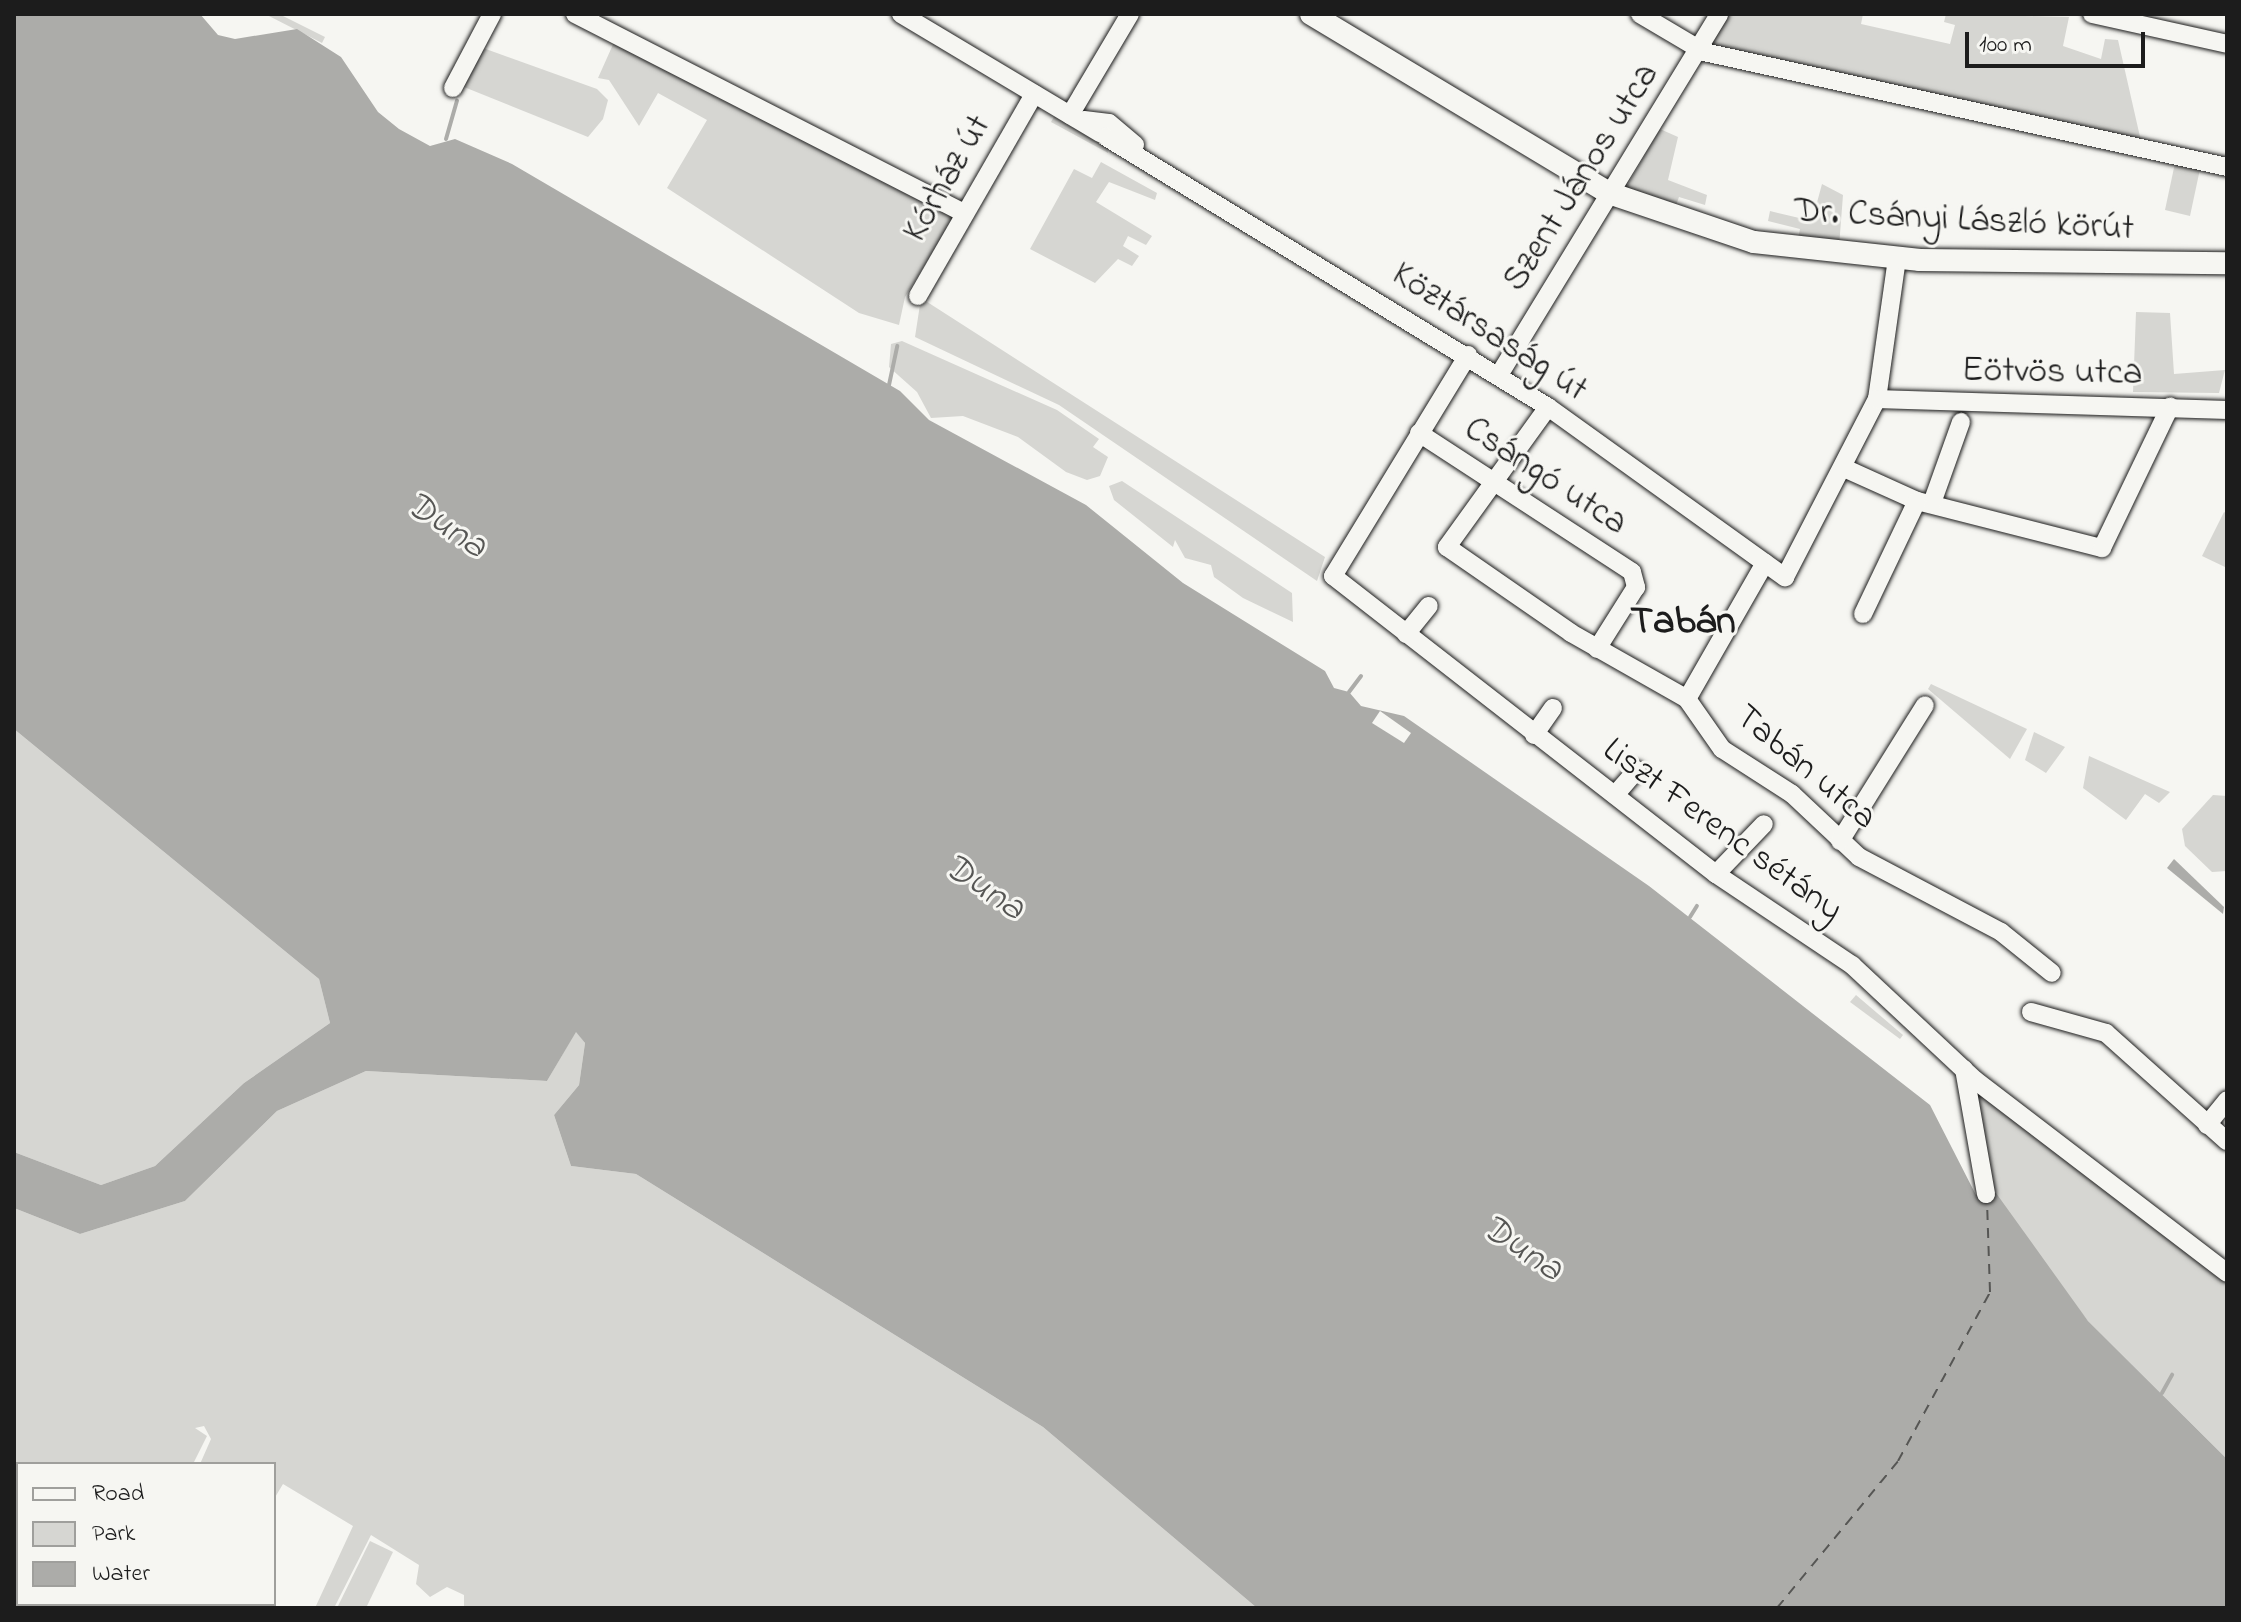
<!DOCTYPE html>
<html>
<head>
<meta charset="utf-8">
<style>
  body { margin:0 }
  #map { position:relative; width:2241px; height:1622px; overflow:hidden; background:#f6f6f2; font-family:"Indie Flower",sans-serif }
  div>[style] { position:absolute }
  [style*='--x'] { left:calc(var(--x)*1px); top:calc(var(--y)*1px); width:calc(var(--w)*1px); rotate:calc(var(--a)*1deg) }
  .green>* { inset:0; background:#d6d6d2 }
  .water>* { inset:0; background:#acaca9 }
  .pier>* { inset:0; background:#f6f6f2 }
  .stream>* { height:4px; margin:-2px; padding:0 2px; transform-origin:2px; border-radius:2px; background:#acaca9 }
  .ferry>* { height:2px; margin-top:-1px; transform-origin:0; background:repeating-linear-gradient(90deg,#565654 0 10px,transparent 0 18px) }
  .roads { filter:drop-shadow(0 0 2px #1c1c1c) drop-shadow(0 0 2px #1c1c1c) }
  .minor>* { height:18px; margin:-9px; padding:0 9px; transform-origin:9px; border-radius:9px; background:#f6f6f2 }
  .major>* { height:22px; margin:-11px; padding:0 11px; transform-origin:11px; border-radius:11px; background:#f6f6f2 }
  span { translate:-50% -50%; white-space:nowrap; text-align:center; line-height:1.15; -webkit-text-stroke:6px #f6f6f2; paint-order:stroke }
  .street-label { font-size:36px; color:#1c1c1c }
  .water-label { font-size:38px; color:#565654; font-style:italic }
  .quarter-label { font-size:40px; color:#1c1c1c; font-weight:700 }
  .frame { position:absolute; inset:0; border:16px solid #1c1c1c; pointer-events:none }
  .legend { position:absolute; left:16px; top:1462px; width:260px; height:144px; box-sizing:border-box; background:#f6f6f2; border:2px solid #9f9f9c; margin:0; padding:10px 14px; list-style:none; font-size:24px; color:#1c1c1c }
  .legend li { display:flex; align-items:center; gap:16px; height:40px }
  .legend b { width:40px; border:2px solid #9f9f9c }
  .scale { position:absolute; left:1965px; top:32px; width:180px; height:36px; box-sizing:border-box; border:4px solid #1c1c1c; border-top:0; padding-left:10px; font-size:24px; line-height:28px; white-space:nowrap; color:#1c1c1c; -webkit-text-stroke:6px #f6f6f2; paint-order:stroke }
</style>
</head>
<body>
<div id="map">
  <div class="green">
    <i style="clip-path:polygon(265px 14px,279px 14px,325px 37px,322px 43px)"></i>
    <i style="clip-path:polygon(1727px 14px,1863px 14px,1861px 24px,1950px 44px,1955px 25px,1944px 22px,1946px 14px,2069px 17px,2063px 46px,2101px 59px,2105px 39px,2118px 40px,2143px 150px,1704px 52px)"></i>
    <i style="clip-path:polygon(615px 40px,956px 214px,905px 297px,899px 325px,859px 313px,667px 188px,707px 120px,658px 93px,639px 126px,609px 80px,598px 78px)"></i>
    <i style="clip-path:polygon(483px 48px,597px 89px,608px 100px,603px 119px,588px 137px,459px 85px)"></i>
    <i style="clip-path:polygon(1055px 115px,1107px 147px,1108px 153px,1051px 122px)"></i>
    <i style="clip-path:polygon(1660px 129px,1678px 137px,1668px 180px,1707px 195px,1705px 205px,1679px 197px,1674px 211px,1624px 191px)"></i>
    <i style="clip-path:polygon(1101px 162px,1157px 193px,1155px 200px,1109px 182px,1096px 202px,1152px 236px,1146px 245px,1128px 236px,1123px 246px,1139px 256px,1132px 266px,1118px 259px,1095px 283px,1030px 249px,1074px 169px,1092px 178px)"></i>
    <i style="clip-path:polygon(2175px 163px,2200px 169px,2190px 216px,2165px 210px)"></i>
    <i style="clip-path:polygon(1822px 184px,1843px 195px,1839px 247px,1797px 244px,1800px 229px,1768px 221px,1770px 211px,1812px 221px)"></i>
    <i style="clip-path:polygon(921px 298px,1325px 557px,1317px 581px,1059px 405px,915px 337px)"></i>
    <i style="clip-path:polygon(2136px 312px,2170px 313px,2174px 374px,2225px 370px,2219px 393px,2133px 392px)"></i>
    <i style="clip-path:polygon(902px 341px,1057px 410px,1099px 439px,1093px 447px,1108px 457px,1100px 476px,1087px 480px,1066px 472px,1018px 437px,963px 416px,931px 418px,917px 392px,889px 367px,891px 344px)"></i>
    <i style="clip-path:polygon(1122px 481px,1292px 593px,1293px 622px,1243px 598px,1214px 577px,1211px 565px,1185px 558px,1175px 540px,1173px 547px,1114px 500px,1109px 486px)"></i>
    <i style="clip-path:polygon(2224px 512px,2227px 514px,2225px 567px,2202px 556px)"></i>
    <i style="clip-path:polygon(1931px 684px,2027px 729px,2010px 759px,1928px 689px)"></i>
    <i style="clip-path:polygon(14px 729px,319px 979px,330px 1023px,244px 1083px,155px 1166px,101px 1185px,14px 1152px)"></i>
    <i style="clip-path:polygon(2034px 732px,2065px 747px,2046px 773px,2025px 760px)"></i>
    <i style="clip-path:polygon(2089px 756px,2170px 792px,2159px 803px,2145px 794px,2126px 820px,2083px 788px)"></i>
    <i style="clip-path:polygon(2213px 795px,2227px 796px,2227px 871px,2212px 872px,2185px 846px,2182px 829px)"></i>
    <i style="clip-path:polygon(1856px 995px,1903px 1035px,1900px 1039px,1850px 1002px)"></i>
    <i style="clip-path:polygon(576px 1031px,585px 1043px,579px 1085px,554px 1115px,571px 1166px,636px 1174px,1043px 1427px,1257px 1608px,464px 1608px,464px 1595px,447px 1587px,430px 1597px,416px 1584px,419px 1565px,371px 1535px,334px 1608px,315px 1608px,353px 1526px,283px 1484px,274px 1499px,274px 1464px,200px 1464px,211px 1439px,204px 1426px,195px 1428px,207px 1436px,193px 1464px,18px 1464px,18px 1604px,125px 1604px,14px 1608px,14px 1208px,80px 1234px,185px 1201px,277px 1111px,366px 1071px,547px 1081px)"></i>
    <i style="clip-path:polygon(1975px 1080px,2227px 1273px,2227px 1459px,2088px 1321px,1986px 1194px)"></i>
    <i style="clip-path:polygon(370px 1541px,393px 1552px,366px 1608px,337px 1608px)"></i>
  </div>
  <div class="water">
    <i style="clip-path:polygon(14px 14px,200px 14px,218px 35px,235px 39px,297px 29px,341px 57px,378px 112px,399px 129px,430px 146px,455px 139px,512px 164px,900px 391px,929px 420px,1086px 505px,1183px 583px,1325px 671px,1334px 688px,1349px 692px,1361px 706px,1404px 716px,1649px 886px,1930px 1105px,1976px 1195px,1996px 1193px,2088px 1321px,2227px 1459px,2227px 1608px,1257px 1608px,1043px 1427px,636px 1174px,571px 1166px,554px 1115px,579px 1085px,585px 1043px,576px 1032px,547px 1081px,366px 1071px,277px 1111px,185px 1201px,80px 1234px,14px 1208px,14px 1152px,101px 1185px,155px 1166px,244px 1083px,330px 1023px,319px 979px,14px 729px)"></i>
    <i style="clip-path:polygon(2174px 859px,2224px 907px,2223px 914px,2167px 868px)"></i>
  </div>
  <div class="pier">
    <i style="clip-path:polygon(1380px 711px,1411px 733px,1404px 743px,1372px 723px)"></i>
  </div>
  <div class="stream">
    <i style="--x:446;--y:139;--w:40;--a:-74"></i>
    <i style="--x:889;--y:385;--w:40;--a:-78"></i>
    <i style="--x:1349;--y:692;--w:20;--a:-53"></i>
    <i style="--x:1690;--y:917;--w:13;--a:-58"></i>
    <i style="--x:2162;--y:1393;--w:21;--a:-61"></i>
  </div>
  <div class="ferry">
    <i style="--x:1777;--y:1608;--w:190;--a:-50.5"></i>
    <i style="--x:1898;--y:1461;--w:192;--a:-61.4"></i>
    <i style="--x:1990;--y:1292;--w:89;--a:-91.9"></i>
  </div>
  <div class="roads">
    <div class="minor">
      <i style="--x:575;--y:14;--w:438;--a:27.1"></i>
      <i style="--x:901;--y:14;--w:232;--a:30.9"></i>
      <i style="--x:1640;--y:14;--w:74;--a:30.7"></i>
      <i style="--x:1704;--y:52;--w:535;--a:12.4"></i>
      <i style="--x:2092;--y:14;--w:138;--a:12.5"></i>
      <i style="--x:453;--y:88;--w:84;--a:-62.2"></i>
      <i style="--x:1070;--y:115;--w:117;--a:-59.3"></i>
      <i style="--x:1084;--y:120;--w:25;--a:7"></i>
      <i style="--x:1109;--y:123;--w:34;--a:40"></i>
      <i style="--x:1106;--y:137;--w:518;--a:31.42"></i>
      <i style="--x:1548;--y:407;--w:292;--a:35.7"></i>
      <i style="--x:1785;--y:577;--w:200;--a:-62.7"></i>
      <i style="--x:1877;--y:399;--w:141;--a:-81.9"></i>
      <i style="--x:918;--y:296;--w:233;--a:-60.1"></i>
      <i style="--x:1468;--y:355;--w:259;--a:121.4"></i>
      <i style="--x:1333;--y:576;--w:485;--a:37.9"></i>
      <i style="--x:1716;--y:874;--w:164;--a:33.8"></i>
      <i style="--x:1852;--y:965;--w:168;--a:43.1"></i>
      <i style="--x:1975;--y:1080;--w:317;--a:37.4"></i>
      <i style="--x:1499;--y:375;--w:423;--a:-58.6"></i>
      <i style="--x:1877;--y:399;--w:350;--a:1.8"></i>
      <i style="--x:1548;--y:407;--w:173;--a:125.8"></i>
      <i style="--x:1447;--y:547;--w:151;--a:34.7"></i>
      <i style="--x:1571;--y:633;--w:133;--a:29.6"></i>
      <i style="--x:1687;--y:699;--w:61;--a:55"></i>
      <i style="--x:1722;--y:749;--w:83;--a:32.7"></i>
      <i style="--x:1792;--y:794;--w:92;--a:43.2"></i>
      <i style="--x:1859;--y:857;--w:161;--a:27.8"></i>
      <i style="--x:2001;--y:932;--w:65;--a:38.8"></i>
      <i style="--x:1419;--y:433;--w:254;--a:33.1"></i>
      <i style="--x:1632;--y:572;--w:16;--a:75"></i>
      <i style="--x:1636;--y:587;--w:73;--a:122.2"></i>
      <i style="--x:1844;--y:468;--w:80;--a:24.3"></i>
      <i style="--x:1917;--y:501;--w:191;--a:14.3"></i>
      <i style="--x:2102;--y:548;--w:157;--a:-64.3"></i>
      <i style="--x:1932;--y:503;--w:86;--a:-70.3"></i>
      <i style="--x:1863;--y:614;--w:125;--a:-64.5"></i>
      <i style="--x:1406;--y:634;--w:36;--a:-51"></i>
      <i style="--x:1687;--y:699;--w:157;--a:-60.2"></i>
      <i style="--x:1534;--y:735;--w:33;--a:-55"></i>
      <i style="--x:1615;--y:795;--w:33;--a:-49"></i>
      <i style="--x:1840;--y:841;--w:160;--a:-58"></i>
      <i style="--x:1716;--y:874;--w:69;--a:-46.2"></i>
      <i style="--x:2031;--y:1012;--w:78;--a:15.6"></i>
      <i style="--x:2106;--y:1033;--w:162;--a:41.8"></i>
      <i style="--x:1964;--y:1069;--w:127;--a:80"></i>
      <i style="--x:2207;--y:1125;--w:32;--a:-51"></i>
    </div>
    <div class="major">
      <i style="--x:1311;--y:14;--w:348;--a:31"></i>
      <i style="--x:1609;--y:193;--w:153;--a:18.7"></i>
      <i style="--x:1754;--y:242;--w:167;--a:6.2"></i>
      <i style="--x:1920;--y:260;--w:307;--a:0.6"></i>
    </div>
  </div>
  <div class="street-label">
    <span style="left:1582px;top:178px;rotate:-58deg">Szent János utca</span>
    <span style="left:948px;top:179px;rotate:-60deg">Kórház út</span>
    <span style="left:1964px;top:221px;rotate:3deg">Dr. Csányi László körút</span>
    <span style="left:1489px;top:333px;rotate:33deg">Köztársaság út</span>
    <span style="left:2052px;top:373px;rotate:1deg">Eötvös utca</span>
    <span style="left:1545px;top:477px;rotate:33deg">Csángó utca</span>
    <span style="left:1805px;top:768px;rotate:40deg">Tabán utca</span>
    <span style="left:1722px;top:831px;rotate:36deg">Liszt Ferenc sétány</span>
  </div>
  <div class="water-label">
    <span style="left:445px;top:527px;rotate:34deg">Duna</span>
    <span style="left:983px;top:889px;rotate:34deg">Duna</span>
    <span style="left:1521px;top:1250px;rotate:34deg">Duna</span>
  </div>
  <div class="quarter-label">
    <span style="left:1683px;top:623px">Tabán</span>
  </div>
  <div class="frame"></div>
  <ul class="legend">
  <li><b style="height:10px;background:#f6f6f2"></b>Road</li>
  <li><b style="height:22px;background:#d6d6d2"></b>Park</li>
  <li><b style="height:22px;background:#acaca9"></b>Water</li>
  </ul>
  <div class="scale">100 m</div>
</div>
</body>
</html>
